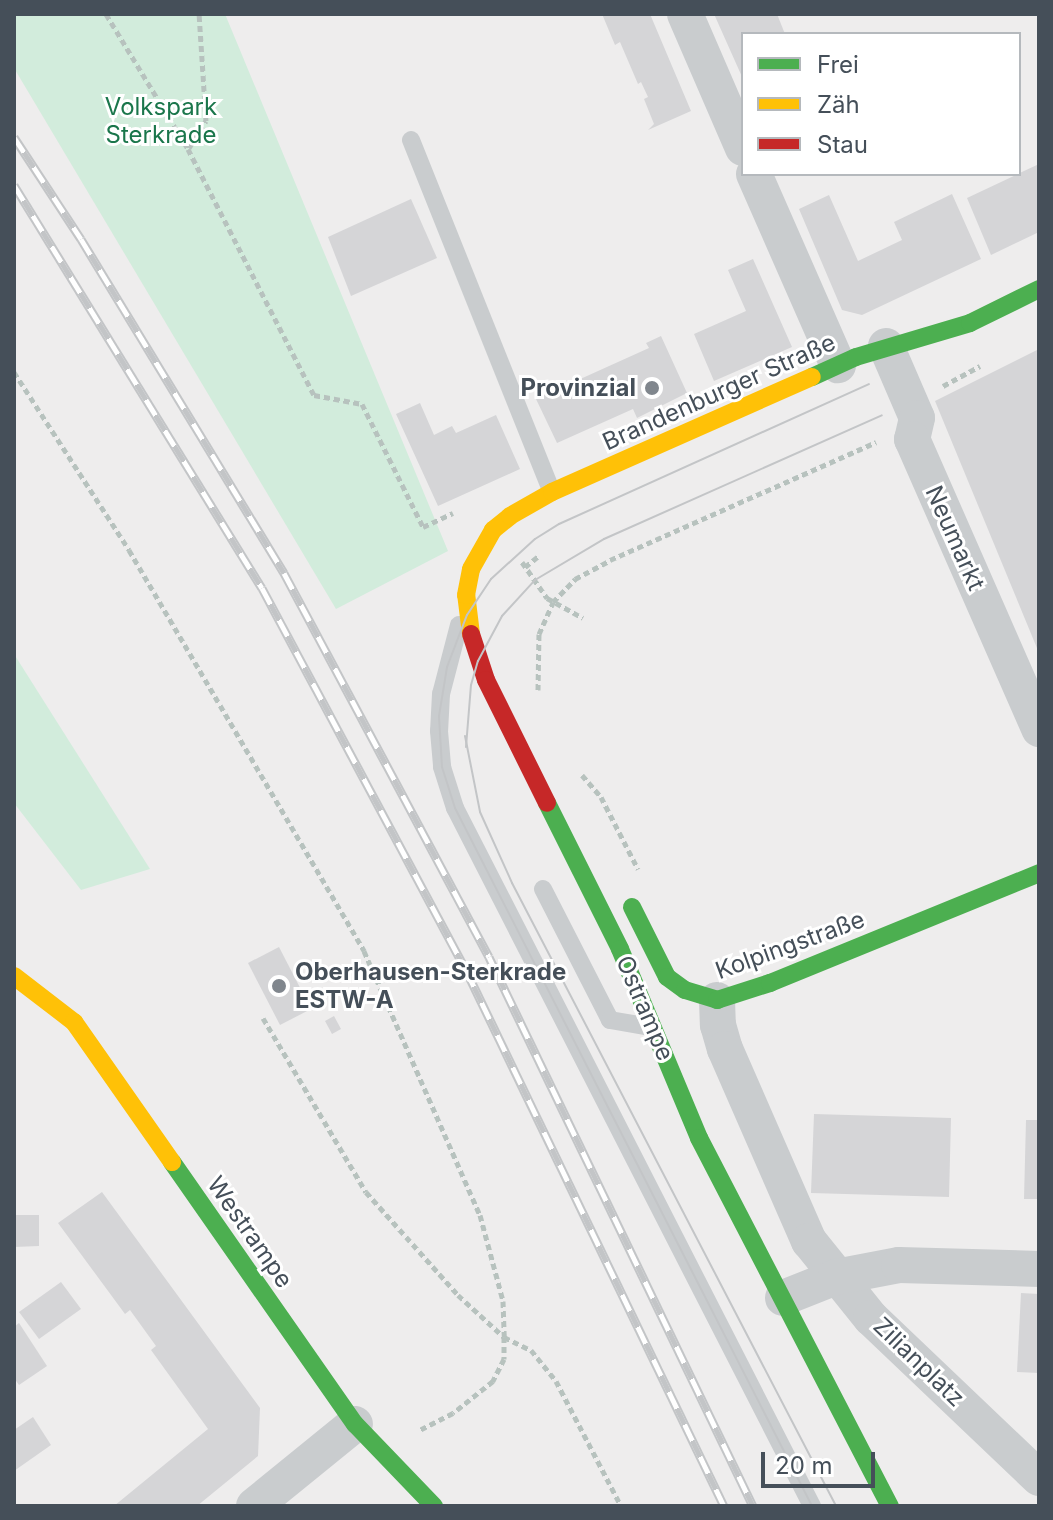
<!DOCTYPE html>
<html>
<head>
<meta charset="utf-8">
<style>
  body { margin:0 }
  #map { position:relative; width:1053px; height:1520px; overflow:hidden; background:#eeeded; font-family:Inter,sans-serif }
  div>[style] { position:absolute }
  [style*='--x'] { left:calc(var(--x)*1px); top:calc(var(--y)*1px); width:calc(var(--w)*1px); rotate:calc(var(--a)*1deg) }
  .green>* { inset:0; background:#d2ecdc }
  .building>* { inset:0; background:#d5d5d7 }
  .path>* { height:5px; margin-top:-2.5px; transform-origin:0; background:repeating-linear-gradient(90deg,#b7c2be 0 6px,transparent 0 10px) }
  .lane>* { height:18px; margin:-9px; padding:0 9px; transform-origin:9px; border-radius:9px; background:#c9ccce }
  .street>* { height:36px; margin:-18px; padding:0 18px; transform-origin:18px; border-radius:18px; background:#c9ccce }
  .fast>* { height:18px; margin:-9px; padding:0 9px; transform-origin:9px; border-radius:9px; background:#4caf50 }
  .slow>* { height:18px; margin:-9px; padding:0 9px; transform-origin:9px; border-radius:9px; background:#ffc107 }
  .jam>* { height:18px; margin:-9px; padding:0 9px; transform-origin:9px; border-radius:9px; background:#c62828 }
  .tram>* { height:2px; margin:-1px; padding:0 1px; transform-origin:1px; border-radius:1px; background:#c3c5c7 }
  .rail>* { height:9px; margin-top:-4.5px; transform-origin:0; background:repeating-linear-gradient(90deg,#fff 0 18px,#c3c5c7 0 36px); box-sizing:border-box; border-block:2px solid #c3c5c7 }
  .dots>* { width:22px; height:22px; translate:-50% -50%; box-sizing:border-box; border:4px solid #fff; border-radius:50% }
  span { translate:-50% -50%; white-space:nowrap; text-align:center; line-height:1.15; -webkit-text-stroke:6px #fff; paint-order:stroke }
  .park-label { font-size:24px; color:#1a764b }
  .poi-label { font-size:24px; color:#454f59; font-weight:700 }
  .right { translate:-100% -50%; text-align:right }
  .left { translate:0 -50%; text-align:left }
  .street-label { font-size:24px; color:#454f59 }
  .frame { position:absolute; inset:0; border:16px solid #454f59; pointer-events:none }
  .legend { position:absolute; left:741px; top:32px; width:280px; height:144px; box-sizing:border-box; background:#fff; border:2px solid #b5b9bd; margin:0; padding:10px 14px; list-style:none; font-size:24px; color:#454f59 }
  .legend li { display:flex; align-items:center; gap:16px; height:40px }
  .legend b { width:40px; border:2px solid #b5b9bd }
  .scale { position:absolute; left:761px; top:1452px; width:114px; height:36px; box-sizing:border-box; border:4px solid #454f59; border-top:0; padding-left:10px; font-size:24px; line-height:28px; white-space:nowrap; color:#454f59; -webkit-text-stroke:6px #fff; paint-order:stroke }
</style>
</head>
<body>
<div id="map">
  <div class="green">
    <i style="clip-path:polygon(14px 14px,225px 14px,448px 551px,336px 609px,14px 68px)"></i>
    <i style="clip-path:polygon(14px 654px,150px 869px,81px 890px,14px 803px)"></i>
  </div>
  <div class="building">
    <i style="clip-path:polygon(602px 14px,650px 14px,691px 111px,648px 130px,654px 124px,644px 99px,648px 97px,641px 82px,638px 84px,620px 42px,615px 45px)"></i>
    <i style="clip-path:polygon(714px 14px,777px 14px,785px 34px,743px 34px,743px 79px)"></i>
    <i style="clip-path:polygon(1039px 164px,1039px 232px,991px 255px,967px 198px)"></i>
    <i style="clip-path:polygon(952px 194px,981px 259px,862px 315px,842px 310px,799px 209px,829px 195px,858px 261px,902px 240px,894px 222px)"></i>
    <i style="clip-path:polygon(411px 199px,437px 258px,351px 296px,328px 237px)"></i>
    <i style="clip-path:polygon(753px 259px,792px 347px,714px 381px,694px 334px,746px 311px,728px 270px)"></i>
    <i style="clip-path:polygon(661px 336px,687px 393px,637px 418px,633px 409px,557px 443px,536px 399px,649px 348px,646px 343px)"></i>
    <i style="clip-path:polygon(1039px 349px,1039px 653px,935px 401px)"></i>
    <i style="clip-path:polygon(420px 403px,434px 435px,452px 426px,456px 433px,496px 415px,520px 469px,438px 506px,396px 414px)"></i>
    <i style="clip-path:polygon(279px 947px,311px 1009px,280px 1025px,248px 963px)"></i>
    <i style="clip-path:polygon(334px 1016px,341px 1029px,332px 1034px,325px 1021px)"></i>
    <i style="clip-path:polygon(814px 1114px,951px 1118px,949px 1197px,811px 1193px)"></i>
    <i style="clip-path:polygon(1026px 1120px,1039px 1120px,1039px 1199px,1024px 1199px)"></i>
    <i style="clip-path:polygon(102px 1192px,260px 1408px,258px 1456px,197px 1506px,114px 1506px,208px 1429px,151px 1350px,156px 1346px,130px 1310px,125px 1314px,58px 1223px)"></i>
    <i style="clip-path:polygon(14px 1215px,39px 1215px,39px 1246px,14px 1247px)"></i>
    <i style="clip-path:polygon(61px 1282px,81px 1309px,39px 1339px,19px 1312px)"></i>
    <i style="clip-path:polygon(1021px 1293px,1039px 1294px,1039px 1373px,1017px 1372px)"></i>
    <i style="clip-path:polygon(19px 1323px,47px 1366px,19px 1385px,14px 1378px,14px 1327px)"></i>
    <i style="clip-path:polygon(33px 1417px,51px 1445px,14px 1471px,14px 1430px)"></i>
  </div>
  <div class="path">
    <i style="--x:106;--y:14;--w:158;--a:58.7"></i>
    <i style="--x:188;--y:149;--w:276;--a:62.9"></i>
    <i style="--x:314;--y:395;--w:49;--a:10.6"></i>
    <i style="--x:362;--y:404;--w:137;--a:63.6"></i>
    <i style="--x:423;--y:527;--w:33;--a:-25"></i>
    <i style="--x:189;--y:148;--w:32;--a:-58"></i>
    <i style="--x:206;--y:121;--w:107;--a:-93.7"></i>
    <i style="--x:14;--y:372;--w:212;--a:57.1"></i>
    <i style="--x:129;--y:550;--w:465;--a:59.6"></i>
    <i style="--x:364;--y:951;--w:288;--a:66.3"></i>
    <i style="--x:480;--y:1215;--w:89;--a:75"></i>
    <i style="--x:503;--y:1301;--w:36;--a:88"></i>
    <i style="--x:504;--y:1337;--w:30;--a:26"></i>
    <i style="--x:531;--y:1350;--w:40;--a:51"></i>
    <i style="--x:556;--y:1381;--w:141;--a:62.5"></i>
    <i style="--x:943;--y:386;--w:42;--a:-28.4"></i>
    <i style="--x:522;--y:562;--w:44;--a:55.2"></i>
    <i style="--x:547;--y:598;--w:41;--a:29.1"></i>
    <i style="--x:525;--y:567;--w:19;--a:-39"></i>
    <i style="--x:538;--y:690;--w:56;--a:-89"></i>
    <i style="--x:539;--y:634;--w:35;--a:-66"></i>
    <i style="--x:553;--y:602;--w:32;--a:-46"></i>
    <i style="--x:575;--y:579;--w:40;--a:-28"></i>
    <i style="--x:610;--y:560;--w:291;--a:-23.9"></i>
    <i style="--x:582;--y:775;--w:29;--a:49"></i>
    <i style="--x:601;--y:797;--w:81;--a:62.8"></i>
    <i style="--x:263;--y:1018;--w:202;--a:59.4"></i>
    <i style="--x:366;--y:1192;--w:138;--a:48.2"></i>
    <i style="--x:458;--y:1295;--w:62;--a:42.4"></i>
    <i style="--x:504;--y:1337;--w:22;--a:90"></i>
    <i style="--x:504;--y:1359;--w:25;--a:117"></i>
    <i style="--x:493;--y:1381;--w:51;--a:141.3"></i>
    <i style="--x:453;--y:1413;--w:38;--a:153"></i>
  </div>
  <div class="lane">
    <i style="--x:411;--y:140;--w:379;--a:68.2"></i>
    <i style="--x:459;--y:625;--w:71;--a:104.6"></i>
    <i style="--x:441;--y:694;--w:37;--a:93"></i>
    <i style="--x:439;--y:731;--w:36;--a:85"></i>
    <i style="--x:442;--y:767;--w:43;--a:72.4"></i>
    <i style="--x:455;--y:808;--w:784;--a:62.91"></i>
    <i style="--x:543;--y:889;--w:147;--a:62.9"></i>
    <i style="--x:610;--y:1020;--w:42;--a:9.7"></i>
  </div>
  <div class="street">
    <i style="--x:685;--y:14;--w:146;--a:66.6"></i>
    <i style="--x:754;--y:174;--w:209;--a:66.3"></i>
    <i style="--x:886;--y:346;--w:78;--a:66.7"></i>
    <i style="--x:917;--y:418;--w:22;--a:103"></i>
    <i style="--x:912;--y:439;--w:317;--a:66.3"></i>
    <i style="--x:717;--y:1000;--w:25;--a:88"></i>
    <i style="--x:718;--y:1025;--w:25;--a:74"></i>
    <i style="--x:725;--y:1049;--w:210;--a:66.4"></i>
    <i style="--x:809;--y:1241;--w:99;--a:51.2"></i>
    <i style="--x:871;--y:1318;--w:232;--a:43.6"></i>
    <i style="--x:783;--y:1298;--w:57;--a:-21.6"></i>
    <i style="--x:836;--y:1277;--w:64;--a:-10.8"></i>
    <i style="--x:899;--y:1265;--w:140;--a:1.6"></i>
    <i style="--x:254;--y:1506;--w:130;--a:-39.1"></i>
  </div>
  <div class="fast">
    <i style="--x:812;--y:377;--w:48;--a:-24.4"></i>
    <i style="--x:856;--y:357;--w:119;--a:-16.6"></i>
    <i style="--x:970;--y:323;--w:77;--a:-26.2"></i>
    <i style="--x:547;--y:803;--w:163;--a:63.4"></i>
    <i style="--x:620;--y:949;--w:205;--a:67.3"></i>
    <i style="--x:699;--y:1138;--w:415;--a:62.6"></i>
    <i style="--x:632;--y:907;--w:78;--a:63.4"></i>
    <i style="--x:667;--y:977;--w:22;--a:36"></i>
    <i style="--x:685;--y:990;--w:34;--a:17"></i>
    <i style="--x:717;--y:1000;--w:56;--a:-17.8"></i>
    <i style="--x:770;--y:983;--w:291;--a:-22.2"></i>
    <i style="--x:172;--y:1162;--w:320;--a:55.1"></i>
    <i style="--x:355;--y:1424;--w:114;--a:46.1"></i>
  </div>
  <div class="slow">
    <i style="--x:471;--y:634;--w:39;--a:-97"></i>
    <i style="--x:466;--y:595;--w:26;--a:-79"></i>
    <i style="--x:471;--y:569;--w:45;--a:-60.6"></i>
    <i style="--x:493;--y:530;--w:22;--a:-39"></i>
    <i style="--x:510;--y:516;--w:48;--a:-29.7"></i>
    <i style="--x:552;--y:492;--w:284;--a:-23.9"></i>
    <i style="--x:14;--y:976;--w:76;--a:37.5"></i>
    <i style="--x:74;--y:1022;--w:171;--a:55"></i>
  </div>
  <div class="jam">
    <i style="--x:471;--y:634;--w:48;--a:71.9"></i>
    <i style="--x:486;--y:680;--w:137;--a:63.6"></i>
  </div>
  <div class="tram">
    <i style="--x:465;--y:736;--w:77;--a:78.8"></i>
    <i style="--x:480;--y:812;--w:78;--a:65.7"></i>
    <i style="--x:512;--y:883;--w:702;--a:62.52"></i>
    <i style="--x:466;--y:747;--w:62;--a:-85.4"></i>
    <i style="--x:471;--y:685;--w:25;--a:-74"></i>
    <i style="--x:478;--y:661;--w:51;--a:-61.9"></i>
    <i style="--x:502;--y:616;--w:49;--a:-47.5"></i>
    <i style="--x:535;--y:580;--w:80;--a:-30.7"></i>
    <i style="--x:604;--y:539;--w:304;--a:-24"></i>
    <i style="--x:812;--y:1506;--w:784;--a:-117.09"></i>
    <i style="--x:455;--y:808;--w:43;--a:-107.6"></i>
    <i style="--x:442;--y:767;--w:51;--a:-93.4"></i>
    <i style="--x:439;--y:716;--w:50;--a:-80.7"></i>
    <i style="--x:447;--y:667;--w:56;--a:-69"></i>
    <i style="--x:467;--y:615;--w:43;--a:-56.3"></i>
    <i style="--x:491;--y:579;--w:59;--a:-42.3"></i>
    <i style="--x:535;--y:539;--w:28;--a:-32"></i>
    <i style="--x:559;--y:524;--w:340;--a:-24.3"></i>
  </div>
  <div class="rail">
    <i style="--x:14;--y:137;--w:122;--a:56.7"></i>
    <i style="--x:81;--y:239;--w:391;--a:58.7"></i>
    <i style="--x:284;--y:573;--w:435;--a:61.9"></i>
    <i style="--x:489;--y:957;--w:609;--a:64.32"></i>
    <i style="--x:14;--y:185;--w:473;--a:58.4"></i>
    <i style="--x:262;--y:588;--w:433;--a:61.9"></i>
    <i style="--x:466;--y:970;--w:595;--a:64.3"></i>
  </div>
  <div class="dots">
    <i style="left:652px;top:388px;background:#80868d"></i>
    <i style="left:279px;top:986px;background:#80868d"></i>
  </div>
  <div class="park-label">
    <span style="left:161px;top:121px">Volkspark<br>Sterkrade</span>
  </div>
  <div class="poi-label">
    <span class="right" style="left:636px;top:388px">Provinzial</span>
    <span class="left" style="left:295px;top:986px">Oberhausen-Sterkrade<br>ESTW-A</span>
  </div>
  <div class="street-label">
    <span style="left:719px;top:392px;rotate:-24deg">Brandenburger Straße</span>
    <span style="left:955px;top:538px;rotate:66deg">Neumarkt</span>
    <span style="left:790px;top:945px;rotate:-20deg">Kolpingstraße</span>
    <span style="left:645px;top:1008px;rotate:67deg">Ostrampe</span>
    <span style="left:250px;top:1232px;rotate:55deg">Westrampe</span>
    <span style="left:919px;top:1362px;rotate:44deg">Zilianplatz</span>
  </div>
  <div class="frame"></div>
  <ul class="legend">
  <li><b style="height:10px;background:#4caf50"></b>Frei</li>
  <li><b style="height:10px;background:#ffc107"></b>Zäh</li>
  <li><b style="height:10px;background:#c62828"></b>Stau</li>
  </ul>
  <div class="scale">20 m</div>
</div>
</body>
</html>
